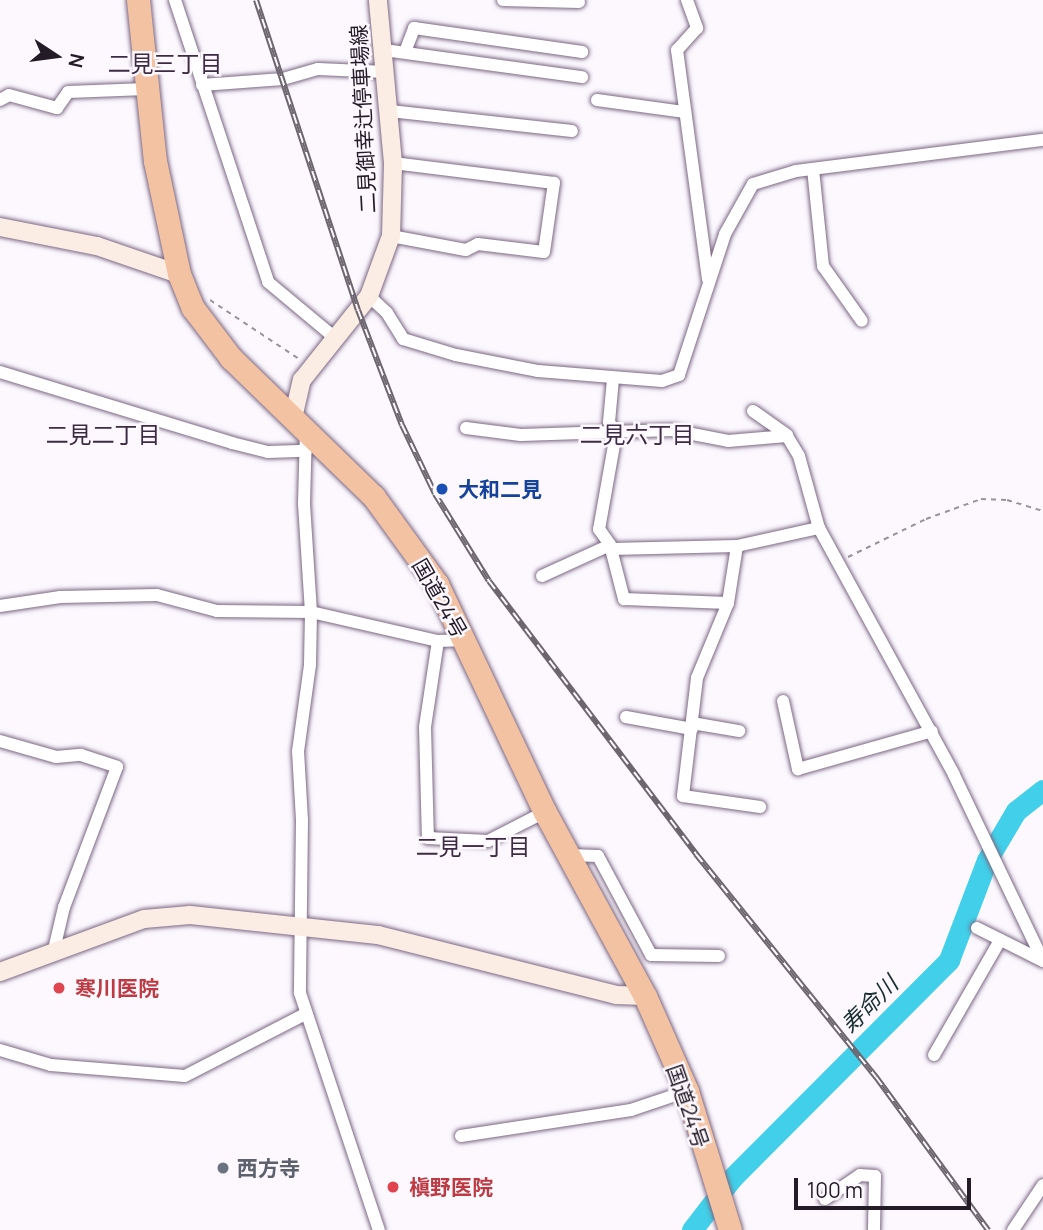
<!DOCTYPE html>
<html>
<head>
<meta charset="utf-8">
<style>
  body { margin:0 }
  #map { position:relative; width:1043px; height:1230px; overflow:hidden; background:#fcf8fe; font-family:Manrope,"Noto Sans JP",sans-serif }
  div>[style] { position:absolute }
  [style*='--x'] { left:calc(var(--x)*1px); top:calc(var(--y)*1px); width:calc(var(--w)*1px); rotate:calc(var(--a)*1deg) }
  .river>* { height:21px; margin:-10.5px; padding:0 10.5px; transform-origin:10.5px; border-radius:10.5px; background:#41cfe9 }
  .path>* { height:2px; margin-top:-1px; transform-origin:0; background:repeating-linear-gradient(90deg,#98929a 0 5px,transparent 0 10px) }
  .roads { filter:drop-shadow(0 0 2px #7b6783) drop-shadow(0 0 2px #7b6783) }
  .street>* { height:12px; margin:-6px; padding:0 6px; transform-origin:6px; border-radius:6px; background:#fff }
  .secondary>* { height:18px; margin:-9px; padding:0 9px; transform-origin:9px; border-radius:9px; background:#fbede3 }
  .highway>* { height:23px; margin:-11.5px; padding:0 11.5px; transform-origin:11.5px; border-radius:11.5px; background:#f2c2a2 }
  .rail>* { height:6px; margin-top:-3px; transform-origin:0; background:repeating-linear-gradient(90deg,#fcf8fe 0 10px,#6d666f 0 20px); box-sizing:border-box; border-block:2px solid #6d666f }
  .dots>* { width:19px; height:19px; translate:-50% -50%; box-sizing:border-box; border:4px solid #fcf8fe; border-radius:50% }
  span { translate:-50% -50%; white-space:nowrap; text-align:center; line-height:1.15; -webkit-text-stroke:5px #fcf8fe; paint-order:stroke }
  .street-label { font-size:21px; color:#231b26 }
  .transit-label { font-size:21px; color:#164399; font-weight:700 }
  .left { translate:0 -50%; text-align:left }
  .health-label { font-size:21px; color:#be3a42; font-weight:700 }
  .worship-label { font-size:21px; color:#5b616d; font-weight:700 }
  .neighbourhood-label { font-size:23px; color:#3d2b43 }
  .water-label { font-size:23px; color:#182f34; font-style:italic }
  .north { position:absolute; left:21px; top:21px; width:70px; height:70px; -webkit-text-stroke:5px #fcf8fe; paint-order:stroke; rotate:103deg; font-size:19px; font-weight:700; line-height:28px; text-align:center; color:#231b26 }
  .north::after { content:''; display:block; margin:auto; width:24px; height:32px; background:#231b26; clip-path:polygon(50% 0,100% 100%,50% 72%,0 100%) }
  .scale { position:absolute; left:794px; top:1178px; width:177px; height:32px; box-sizing:border-box; border:4px solid #231b26; border-top:0; padding-left:9px; font-size:21px; line-height:24px; white-space:nowrap; color:#231b26; -webkit-text-stroke:5px #fcf8fe; paint-order:stroke }
</style>
</head>
<body>
<div id="map">
  <div class="river">
    <i style="--x:692;--y:1230;--w:66;--a:-52.4"></i>
    <i style="--x:732;--y:1178;--w:308;--a:-45.1"></i>
    <i style="--x:949;--y:960;--w:107;--a:-69.2"></i>
    <i style="--x:987;--y:860;--w:57;--a:-59.4"></i>
    <i style="--x:1016;--y:811;--w:34;--a:-38"></i>
  </div>
  <div class="path">
    <i style="--x:210;--y:300;--w:107;--a:33.5"></i>
    <i style="--x:848;--y:557;--w:87;--a:-26"></i>
    <i style="--x:926;--y:519;--w:59;--a:-20"></i>
    <i style="--x:981;--y:499;--w:26;--a:2"></i>
    <i style="--x:1007;--y:500;--w:38;--a:17"></i>
  </div>
  <div class="roads">
    <div class="street">
      <i style="--x:175;--y:0;--w:297;--a:71.7"></i>
      <i style="--x:268;--y:282;--w:86;--a:39.8"></i>
      <i style="--x:503;--y:0;--w:76;--a:1.5"></i>
      <i style="--x:687;--y:0;--w:30;--a:70"></i>
      <i style="--x:697;--y:28;--w:30;--a:132"></i>
      <i style="--x:677;--y:50;--w:231;--a:82.3"></i>
      <i style="--x:384;--y:50;--w:200;--a:7.8"></i>
      <i style="--x:405;--y:52;--w:26;--a:-69"></i>
      <i style="--x:414;--y:28;--w:170;--a:8.1"></i>
      <i style="--x:202;--y:85;--w:81;--a:-4.2"></i>
      <i style="--x:283;--y:79;--w:36;--a:-16"></i>
      <i style="--x:318;--y:69;--w:68;--a:2.5"></i>
      <i style="--x:0;--y:100;--w:10;--a:-29"></i>
      <i style="--x:9;--y:95;--w:50;--a:15.2"></i>
      <i style="--x:57;--y:108;--w:19;--a:-55"></i>
      <i style="--x:68;--y:92;--w:78;--a:-2.2"></i>
      <i style="--x:597;--y:100;--w:89;--a:7.8"></i>
      <i style="--x:390;--y:111;--w:183;--a:6.3"></i>
      <i style="--x:813;--y:169;--w:98;--a:84.1"></i>
      <i style="--x:823;--y:266;--w:67;--a:54.7"></i>
      <i style="--x:391;--y:236;--w:76;--a:10.6"></i>
      <i style="--x:466;--y:250;--w:13;--a:-27"></i>
      <i style="--x:478;--y:244;--w:66;--a:6.9"></i>
      <i style="--x:544;--y:252;--w:70;--a:-81.8"></i>
      <i style="--x:554;--y:183;--w:162;--a:-172.9"></i>
      <i style="--x:369;--y:296;--w:25;--a:43"></i>
      <i style="--x:387;--y:313;--w:31;--a:58"></i>
      <i style="--x:403;--y:339;--w:55;--a:16.8"></i>
      <i style="--x:456;--y:355;--w:84;--a:11"></i>
      <i style="--x:538;--y:371;--w:124;--a:4.6"></i>
      <i style="--x:662;--y:381;--w:18;--a:-19"></i>
      <i style="--x:679;--y:375;--w:148;--a:-71.9"></i>
      <i style="--x:725;--y:234;--w:57;--a:-60.8"></i>
      <i style="--x:753;--y:184;--w:45;--a:-16.8"></i>
      <i style="--x:796;--y:171;--w:249;--a:-7.2"></i>
      <i style="--x:0;--y:372;--w:243;--a:17"></i>
      <i style="--x:232;--y:443;--w:37;--a:14"></i>
      <i style="--x:268;--y:452;--w:38;--a:-2"></i>
      <i style="--x:613;--y:379;--w:43;--a:95.3"></i>
      <i style="--x:609;--y:422;--w:14;--a:60"></i>
      <i style="--x:616;--y:434;--w:97;--a:100.1"></i>
      <i style="--x:599;--y:529;--w:19;--a:55"></i>
      <i style="--x:610;--y:545;--w:56;--a:75.5"></i>
      <i style="--x:624;--y:599;--w:104;--a:2.2"></i>
      <i style="--x:753;--y:411;--w:42;--a:35.2"></i>
      <i style="--x:466;--y:428;--w:55;--a:7.3"></i>
      <i style="--x:521;--y:435;--w:151;--a:-1.9"></i>
      <i style="--x:672;--y:430;--w:57;--a:11.1"></i>
      <i style="--x:728;--y:441;--w:59;--a:-4.8"></i>
      <i style="--x:787;--y:436;--w:23;--a:59"></i>
      <i style="--x:799;--y:456;--w:75;--a:74.5"></i>
      <i style="--x:306;--y:431;--w:73;--a:91.6"></i>
      <i style="--x:304;--y:504;--w:108;--a:86.3"></i>
      <i style="--x:311;--y:612;--w:53;--a:91.1"></i>
      <i style="--x:310;--y:665;--w:87;--a:97.9"></i>
      <i style="--x:298;--y:751;--w:69;--a:86.7"></i>
      <i style="--x:302;--y:820;--w:173;--a:90.7"></i>
      <i style="--x:300;--y:993;--w:250;--a:71.6"></i>
      <i style="--x:737;--y:546;--w:58;--a:99"></i>
      <i style="--x:728;--y:603;--w:81;--a:112.5"></i>
      <i style="--x:697;--y:678;--w:119;--a:96.8"></i>
      <i style="--x:683;--y:796;--w:78;--a:8.1"></i>
      <i style="--x:611;--y:549;--w:126;--a:-1.4"></i>
      <i style="--x:737;--y:546;--w:84;--a:-12.4"></i>
      <i style="--x:819;--y:528;--w:281;--a:61.3"></i>
      <i style="--x:954;--y:775;--w:206;--a:64.4"></i>
      <i style="--x:542;--y:576;--w:75;--a:-24.5"></i>
      <i style="--x:0;--y:606;--w:61;--a:-8.5"></i>
      <i style="--x:60;--y:597;--w:97;--a:-1.2"></i>
      <i style="--x:157;--y:595;--w:62;--a:14.9"></i>
      <i style="--x:217;--y:611;--w:94;--a:0.6"></i>
      <i style="--x:311;--y:612;--w:130;--a:12.9"></i>
      <i style="--x:438;--y:641;--w:27;--a:-2"></i>
      <i style="--x:438;--y:641;--w:87;--a:98.6"></i>
      <i style="--x:425;--y:727;--w:111;--a:88.5"></i>
      <i style="--x:428;--y:838;--w:60;--a:2.9"></i>
      <i style="--x:488;--y:841;--w:64;--a:-27"></i>
      <i style="--x:783;--y:701;--w:70;--a:77.6"></i>
      <i style="--x:798;--y:769;--w:139;--a:-15.8"></i>
      <i style="--x:626;--y:717;--w:67;--a:10.3"></i>
      <i style="--x:692;--y:723;--w:48;--a:9.7"></i>
      <i style="--x:0;--y:741;--w:58;--a:15.9"></i>
      <i style="--x:56;--y:757;--w:25;--a:-5"></i>
      <i style="--x:81;--y:755;--w:38;--a:18"></i>
      <i style="--x:117;--y:767;--w:150;--a:110.7"></i>
      <i style="--x:64;--y:907;--w:48;--a:103.2"></i>
      <i style="--x:569;--y:855;--w:29;--a:2"></i>
      <i style="--x:598;--y:856;--w:112;--a:61.8"></i>
      <i style="--x:651;--y:955;--w:68;--a:0.8"></i>
      <i style="--x:977;--y:928;--w:74;--a:26.6"></i>
      <i style="--x:0;--y:1050;--w:53;--a:16.4"></i>
      <i style="--x:51;--y:1065;--w:134;--a:4.7"></i>
      <i style="--x:185;--y:1076;--w:135;--a:-27.3"></i>
      <i style="--x:934;--y:1055;--w:133;--a:-60.1"></i>
      <i style="--x:461;--y:1136;--w:172;--a:-8.7"></i>
      <i style="--x:631;--y:1110;--w:59;--a:-18.7"></i>
      <i style="--x:825;--y:1199;--w:42;--a:-34.4"></i>
      <i style="--x:860;--y:1175;--w:15;--a:4"></i>
      <i style="--x:875;--y:1176;--w:54;--a:91.1"></i>
      <i style="--x:1013;--y:1230;--w:54;--a:-56.3"></i>
    </div>
    <div class="secondary">
      <i style="--x:0;--y:227;--w:99;--a:11.1"></i>
      <i style="--x:97;--y:246;--w:87;--a:18.9"></i>
      <i style="--x:293;--y:418;--w:39;--a:-77"></i>
      <i style="--x:302;--y:380;--w:107;--a:-51.4"></i>
      <i style="--x:369;--y:296;--w:64;--a:-69.9"></i>
      <i style="--x:391;--y:236;--w:73;--a:-88.4"></i>
      <i style="--x:393;--y:163;--w:164;--a:-95.3"></i>
      <i style="--x:0;--y:972;--w:153;--a:-20.2"></i>
      <i style="--x:144;--y:919;--w:46;--a:-5"></i>
      <i style="--x:190;--y:915;--w:189;--a:6.1"></i>
      <i style="--x:378;--y:935;--w:245;--a:14.1"></i>
      <i style="--x:616;--y:995;--w:29;--a:2"></i>
    </div>
    <div class="highway">
      <i style="--x:138;--y:0;--w:162;--a:84"></i>
      <i style="--x:155;--y:161;--w:116;--a:78"></i>
      <i style="--x:179;--y:274;--w:37;--a:68"></i>
      <i style="--x:193;--y:308;--w:63;--a:52.8"></i>
      <i style="--x:231;--y:358;--w:199;--a:44.2"></i>
      <i style="--x:374;--y:497;--w:107;--a:54.1"></i>
      <i style="--x:437;--y:584;--w:252;--a:64.7"></i>
      <i style="--x:545;--y:812;--w:209;--a:61.5"></i>
      <i style="--x:645;--y:996;--w:104;--a:66.1"></i>
      <i style="--x:687;--y:1091;--w:145;--a:72.8"></i>
    </div>
  </div>
  <div class="rail">
    <i style="--x:256;--y:0;--w:326;--a:71.8"></i>
    <i style="--x:358;--y:310;--w:123;--a:69.1"></i>
    <i style="--x:402;--y:425;--w:76;--a:64.4"></i>
    <i style="--x:435;--y:494;--w:102;--a:58.2"></i>
    <i style="--x:489;--y:581;--w:343;--a:52.8"></i>
    <i style="--x:696;--y:854;--w:287;--a:51.1"></i>
    <i style="--x:876;--y:1077;--w:190;--a:53.8"></i>
  </div>
  <div class="dots">
    <i style="left:442px;top:489px;background:#1a4fb4"></i>
    <i style="left:59px;top:988px;background:#e0444e"></i>
    <i style="left:223px;top:1168px;background:#6b7280"></i>
    <i style="left:393px;top:1187px;background:#e0444e"></i>
  </div>
  <div class="street-label">
    <span style="left:363px;top:119px;rotate:-93deg">二見御幸辻停車場線</span>
    <span style="left:440px;top:598px;rotate:60deg">国道24号</span>
    <span style="left:688px;top:1106px;rotate:71deg">国道24号</span>
  </div>
  <div class="transit-label">
    <span class="left" style="left:458px;top:489px">大和二見</span>
  </div>
  <div class="health-label">
    <span class="left" style="left:75px;top:988px">寒川医院</span>
    <span class="left" style="left:409px;top:1187px">槇野医院</span>
  </div>
  <div class="worship-label">
    <span class="left" style="left:237px;top:1168px">西方寺</span>
  </div>
  <div class="neighbourhood-label">
    <span style="left:165px;top:63px">二見三丁目</span>
    <span style="left:103px;top:434px">二見二丁目</span>
    <span style="left:637px;top:434px">二見六丁目</span>
    <span style="left:473px;top:846px">二見一丁目</span>
  </div>
  <div class="water-label">
    <span style="left:869px;top:1004px;rotate:-45deg">寿命川</span>
  </div>
  <div class="north">N</div>
  <div class="scale">100 m</div>
</div>
</body>
</html>
